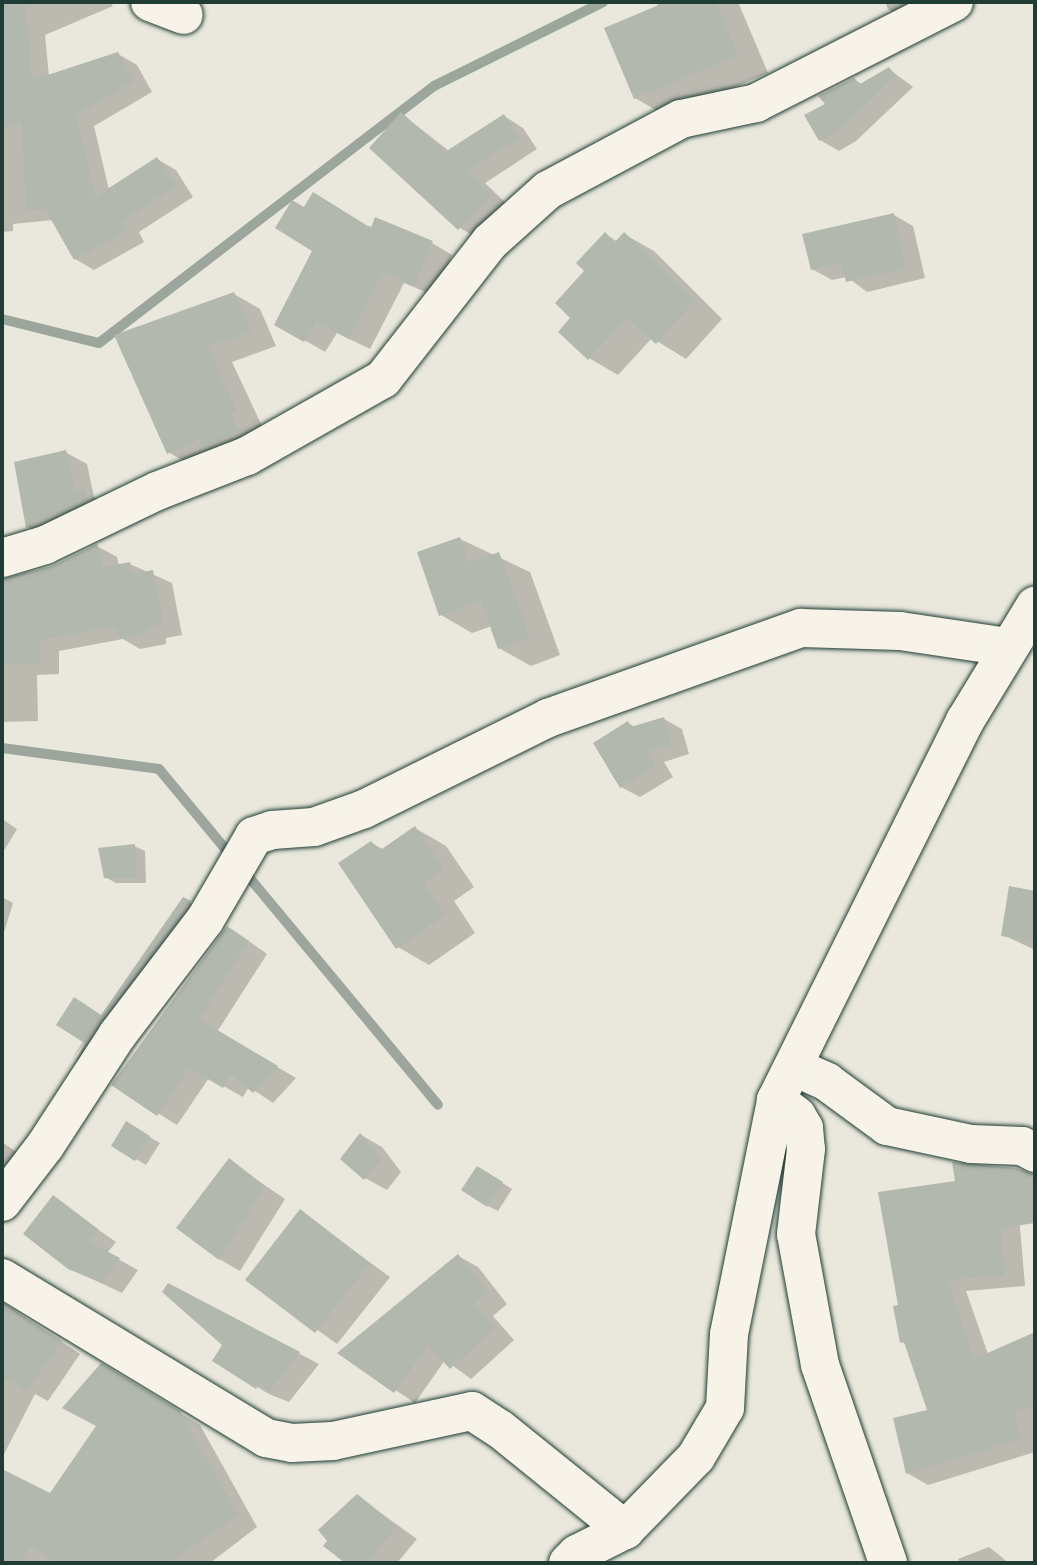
<!DOCTYPE html>
<html>
<head>
<meta charset="utf-8">
<style>
  body { margin:0 }
  #map { position:relative; width:1037px; height:1565px; overflow:hidden; background:#eae8dd; font-family:Mali,sans-serif }
  div>[style] { position:absolute }
  [style*='--x'] { left:calc(var(--x)*1px); top:calc(var(--y)*1px); width:calc(var(--w)*1px); rotate:calc(var(--a)*1deg) }
  .shadow>* { inset:0; background:#0003 }
  .stream>* { height:10px; margin:-5px; padding:0 5px; transform-origin:5px; border-radius:5px; background:#9ca69c }
  .building>* { inset:0; background:#b2b8ae }
  .roads { filter:drop-shadow(0 0 2px #1f3d34) drop-shadow(0 0 2px #1f3d34) }
  .street>* { height:38px; margin:-19px; padding:0 19px; transform-origin:19px; border-radius:19px; background:#f7f3e8 }
  span { translate:-50% -50%; white-space:nowrap; text-align:center; line-height:1.15; -webkit-text-stroke:6px #f7f3e8; paint-order:stroke }
  .frame { position:absolute; inset:0; border:4px solid #1f3d34; pointer-events:none }
</style>
</head>
<body>
<div id="map">
  <div class="shadow">
    <i style="clip-path:polygon(2px 2px,110px 2px,113px 6px,45px 35px,49px 77px,118px 54px,137px 65px,152px 92px,94px 126px,109px 190px,157px 159px,176px 170px,193px 197px,139px 232px,144px 242px,94px 270px,75px 259px,53px 220px,13px 224px,13px 231px,2px 232px)"></i>
    <i style="clip-path:polygon(658px 2px,738px 2px,768px 73px,666px 116px,635px 98px)"></i>
    <i style="clip-path:polygon(885px 2px,948px 2px,908px 21px,888px 9px)"></i>
    <i style="clip-path:polygon(889px 69px,913px 87px,856px 141px,839px 151px,820px 140px,854px 80px,862px 84px)"></i>
    <i style="clip-path:polygon(402px 114px,449px 151px,504px 116px,523px 128px,537px 149px,485px 183px,510px 207px,479px 239px,460px 228px)"></i>
    <i style="clip-path:polygon(304px 209px,432px 243px,452px 255px,435px 296px,404px 283px,370px 349px,337px 333px,325px 352px,277px 324px,314px 250px)"></i>
    <i style="clip-path:polygon(894px 215px,913px 226px,925px 278px,867px 292px,847px 277px,832px 280px,812px 269px)"></i>
    <i style="clip-path:polygon(605px 234px,618px 242px,624px 234px,654px 251px,722px 319px,686px 359px,652px 338px,618px 375px,589px 358px,573px 318px,587px 271px)"></i>
    <i style="clip-path:polygon(234px 294px,260px 309px,276px 346px,232px 362px,262px 426px,256px 429px,264px 446px,194px 467px,168px 452px,117px 336px)"></i>
    <i style="clip-path:polygon(65px 452px,87px 464px,94px 497px,106px 504px,49px 539px,28px 527px)"></i>
    <i style="clip-path:polygon(460px 539px,530px 572px,560px 655px,531px 666px,499px 648px,492px 626px,472px 633px,441px 615px)"></i>
    <i style="clip-path:polygon(97px 546px,117px 557px,119px 566px,130px 564px,172px 583px,182px 635px,166px 638px,166px 644px,140px 649px,123px 639px,59px 651px,59px 674px,37px 675px,38px 721px,2px 722px,2px 580px,52px 568px)"></i>
    <i style="clip-path:polygon(664px 719px,682px 729px,689px 754px,664px 762px,673px 777px,640px 797px,621px 787px,628px 723px,635px 727px)"></i>
    <i style="clip-path:polygon(2px 819px,17px 829px,2px 854px)"></i>
    <i style="clip-path:polygon(415px 828px,446px 846px,474px 887px,454px 901px,475px 933px,429px 965px,398px 947px,372px 843px,384px 850px)"></i>
    <i style="clip-path:polygon(134px 846px,145px 851px,146px 883px,116px 883px,105px 877px)"></i>
    <i style="clip-path:polygon(1011px 888px,1035px 893px,1035px 950px,1003px 935px)"></i>
    <i style="clip-path:polygon(2px 897px,13px 903px,2px 939px)"></i>
    <i style="clip-path:polygon(184px 899px,206px 912px,91px 1070px,76px 1061px,85px 1042px,58px 1024px,102px 1016px)"></i>
    <i style="clip-path:polygon(246px 939px,267px 954px,217px 1032px,296px 1078px,273px 1103px,249px 1087px,243px 1097px,209px 1078px,177px 1125px,113px 1085px)"></i>
    <i style="clip-path:polygon(127px 1124px,160px 1143px,146px 1165px,114px 1146px)"></i>
    <i style="clip-path:polygon(361px 1135px,382px 1147px,401px 1172px,387px 1190px,365px 1178px)"></i>
    <i style="clip-path:polygon(2px 1142px,34px 1164px,2px 1210px)"></i>
    <i style="clip-path:polygon(229px 1161px,285px 1199px,240px 1271px,219px 1259px)"></i>
    <i style="clip-path:polygon(488px 1174px,512px 1189px,498px 1211px,488px 1206px)"></i>
    <i style="clip-path:polygon(1016px 1180px,1025px 1286px,966px 1291px,988px 1354px,1035px 1333px,1035px 1452px,928px 1485px,907px 1473px,929px 1411px,907px 1345px,902px 1342px,901px 1306px)"></i>
    <i style="clip-path:polygon(53px 1198px,116px 1242px,107px 1253px,138px 1270px,122px 1293px,69px 1268px)"></i>
    <i style="clip-path:polygon(301px 1212px,390px 1277px,337px 1344px,247px 1279px)"></i>
    <i style="clip-path:polygon(458px 1256px,478px 1267px,507px 1304px,493px 1316px,514px 1340px,471px 1379px,445px 1360px,415px 1403px,340px 1353px)"></i>
    <i style="clip-path:polygon(169px 1285px,300px 1354px,319px 1364px,289px 1402px,269px 1394px,249px 1382px,225px 1345px)"></i>
    <i style="clip-path:polygon(2px 1302px,80px 1354px,48px 1401px,35px 1394px,2px 1458px)"></i>
    <i style="clip-path:polygon(121px 1377px,200px 1425px,257px 1527px,210px 1563px,2px 1563px,2px 1471px,50px 1495px,98px 1426px)"></i>
    <i style="clip-path:polygon(357px 1496px,417px 1539px,397px 1563px,348px 1563px,326px 1545px)"></i>
    <i style="clip-path:polygon(989px 1547px,1009px 1563px,960px 1563px,958px 1559px)"></i>
  </div>
  <div class="stream">
    <i style="--x:2;--y:319;--w:100;--a:13.9"></i>
    <i style="--x:99;--y:343;--w:422;--a:-37.5"></i>
    <i style="--x:434;--y:86;--w:189;--a:-26.4"></i>
    <i style="--x:2;--y:748;--w:158;--a:7.6"></i>
    <i style="--x:159;--y:769;--w:116;--a:50.3"></i>
    <i style="--x:243;--y:870;--w:305;--a:50.3"></i>
  </div>
  <div class="building">
    <i style="clip-path:polygon(2px 2px,25px 2px,32px 80px,118px 52px,134px 81px,76px 115px,95px 197px,157px 157px,176px 186px,122px 221px,127px 231px,74px 260px,45px 209px,27px 210px,21px 122px,2px 129px)"></i>
    <i style="clip-path:polygon(666px 2px,716px 2px,738px 55px,634px 99px,604px 28px)"></i>
    <i style="clip-path:polygon(889px 67px,896px 76px,837px 131px,819px 141px,804px 115px,825px 104px,818px 96px,854px 78px,860px 84px)"></i>
    <i style="clip-path:polygon(401px 112px,445px 152px,504px 114px,519px 138px,467px 171px,492px 195px,458px 230px,369px 148px)"></i>
    <i style="clip-path:polygon(313px 192px,371px 228px,375px 217px,433px 241px,414px 286px,382px 272px,349px 339px,316px 322px,304px 342px,274px 325px,312px 251px,275px 228px,292px 200px,304px 207px)"></i>
    <i style="clip-path:polygon(894px 213px,906px 268px,846px 282px,842px 263px,811px 270px,802px 234px)"></i>
    <i style="clip-path:polygon(605px 232px,615px 242px,624px 232px,694px 301px,656px 344px,626px 318px,588px 360px,558px 332px,570px 318px,555px 303px,584px 271px,576px 263px)"></i>
    <i style="clip-path:polygon(234px 292px,251px 332px,208px 347px,237px 411px,231px 414px,239px 431px,203px 447px,199px 439px,167px 454px,114px 335px)"></i>
    <i style="clip-path:polygon(66px 450px,75px 492px,85px 490px,87px 500px,26px 528px,14px 462px)"></i>
    <i style="clip-path:polygon(460px 537px,469px 563px,499px 552px,530px 637px,498px 649px,481px 601px,439px 616px,417px 552px)"></i>
    <i style="clip-path:polygon(97px 544px,103px 567px,130px 562px,132px 574px,153px 570px,163px 624px,147px 627px,148px 633px,119px 639px,116px 626px,39px 640px,40px 664px,2px 664px,2px 579px,52px 566px)"></i>
    <i style="clip-path:polygon(664px 717px,672px 744px,646px 751px,655px 766px,620px 788px,593px 743px,628px 721px,631px 727px)"></i>
    <i style="clip-path:polygon(415px 826px,444px 869px,424px 883px,445px 915px,396px 949px,338px 863px,371px 841px,379px 851px)"></i>
    <i style="clip-path:polygon(135px 844px,136px 878px,104px 878px,98px 848px)"></i>
    <i style="clip-path:polygon(1009px 886px,1035px 891px,1035px 942px,1001px 936px)"></i>
    <i style="clip-path:polygon(183px 897px,191px 901px,187px 908px,71px 1060px,83px 1042px,56px 1025px,74px 997px,101px 1015px)"></i>
    <i style="clip-path:polygon(227px 926px,249px 941px,199px 1019px,278px 1066px,253px 1093px,231px 1074px,223px 1088px,189px 1068px,157px 1116px,111px 1085px)"></i>
    <i style="clip-path:polygon(126px 1121px,150px 1136px,135px 1161px,111px 1146px)"></i>
    <i style="clip-path:polygon(360px 1133px,381px 1159px,364px 1180px,340px 1159px)"></i>
    <i style="clip-path:polygon(229px 1158px,265px 1186px,219px 1260px,176px 1228px)"></i>
    <i style="clip-path:polygon(952px 1162px,1016px 1168px,1035px 1175px,1035px 1223px,1001px 1228px,1005px 1275px,947px 1280px,974px 1359px,1035px 1332px,1035px 1404px,1014px 1414px,1021px 1439px,906px 1474px,893px 1418px,927px 1410px,904px 1342px,900px 1343px,893px 1306px,898px 1305px,878px 1192px,955px 1181px)"></i>
    <i style="clip-path:polygon(477px 1166px,503px 1182px,487px 1207px,461px 1190px)"></i>
    <i style="clip-path:polygon(53px 1195px,98px 1229px,89px 1242px,120px 1258px,102px 1283px,68px 1269px,23px 1234px)"></i>
    <i style="clip-path:polygon(300px 1209px,370px 1263px,315px 1333px,245px 1280px)"></i>
    <i style="clip-path:polygon(458px 1254px,489px 1292px,474px 1304px,495px 1328px,450px 1369px,428px 1345px,394px 1393px,337px 1353px)"></i>
    <i style="clip-path:polygon(168px 1283px,300px 1352px,269px 1392px,260px 1383px,256px 1389px,212px 1361px,222px 1345px,162px 1292px)"></i>
    <i style="clip-path:polygon(2px 1303px,62px 1341px,27px 1391px,2px 1377px)"></i>
    <i style="clip-path:polygon(101px 1363px,180px 1411px,238px 1515px,169px 1563px,57px 1563px,30px 1546px,21px 1563px,2px 1563px,2px 1469px,50px 1493px,96px 1426px,62px 1408px)"></i>
    <i style="clip-path:polygon(357px 1494px,397px 1526px,367px 1563px,345px 1563px,323px 1546px,327px 1541px,318px 1530px)"></i>
  </div>
  <div class="roads">
    <div class="street">
      <i style="--x:150;--y:2;--w:36;--a:21"></i>
      <i style="--x:2;--y:558;--w:45;--a:-16.8"></i>
      <i style="--x:45;--y:545;--w:124;--a:-25.7"></i>
      <i style="--x:157;--y:491;--w:97;--a:-21.3"></i>
      <i style="--x:247;--y:456;--w:156;--a:-29.5"></i>
      <i style="--x:383;--y:379;--w:174;--a:-52"></i>
      <i style="--x:490;--y:242;--w:78;--a:-41.9"></i>
      <i style="--x:548;--y:190;--w:151;--a:-28.1"></i>
      <i style="--x:681;--y:119;--w:77;--a:-12"></i>
      <i style="--x:756;--y:103;--w:222;--a:-27"></i>
      <i style="--x:794;--y:1067;--w:36;--a:24"></i>
      <i style="--x:827;--y:1082;--w:74;--a:36.3"></i>
      <i style="--x:887;--y:1126;--w:86;--a:12.1"></i>
      <i style="--x:971;--y:1144;--w:51;--a:2.2"></i>
      <i style="--x:1022;--y:1146;--w:15;--a:28"></i>
      <i style="--x:776;--y:1100;--w:26;--a:37"></i>
      <i style="--x:797;--y:1116;--w:14;--a:60"></i>
      <i style="--x:804;--y:1128;--w:21;--a:85"></i>
      <i style="--x:806;--y:1149;--w:86;--a:96.7"></i>
      <i style="--x:796;--y:1234;--w:133;--a:79.6"></i>
      <i style="--x:820;--y:1365;--w:209;--a:71"></i>
      <i style="--x:2;--y:1202;--w:71;--a:-52.5"></i>
      <i style="--x:45;--y:1146;--w:134;--a:-56.9"></i>
      <i style="--x:118;--y:1034;--w:143;--a:-52.7"></i>
      <i style="--x:205;--y:920;--w:97;--a:-59.7"></i>
      <i style="--x:254;--y:836;--w:19;--a:-18"></i>
      <i style="--x:272;--y:830;--w:42;--a:-4.1"></i>
      <i style="--x:314;--y:827;--w:53;--a:-19.8"></i>
      <i style="--x:364;--y:809;--w:205;--a:-26.3"></i>
      <i style="--x:548;--y:718;--w:269;--a:-19.6"></i>
      <i style="--x:801;--y:628;--w:99;--a:1.7"></i>
      <i style="--x:900;--y:631;--w:109;--a:8.4"></i>
      <i style="--x:2;--y:1278;--w:309;--a:31.2"></i>
      <i style="--x:266;--y:1438;--w:26;--a:11"></i>
      <i style="--x:292;--y:1443;--w:41;--a:-2.8"></i>
      <i style="--x:333;--y:1441;--w:142;--a:-12.2"></i>
      <i style="--x:472;--y:1411;--w:33;--a:33"></i>
      <i style="--x:500;--y:1429;--w:161;--a:38.9"></i>
      <i style="--x:568;--y:1563;--w:13;--a:-45"></i>
      <i style="--x:577;--y:1554;--w:54;--a:-26.6"></i>
      <i style="--x:625;--y:1530;--w:102;--a:-45.8"></i>
      <i style="--x:696;--y:1457;--w:57;--a:-59.4"></i>
      <i style="--x:725;--y:1408;--w:74;--a:-86.9"></i>
      <i style="--x:729;--y:1334;--w:239;--a:-78.6"></i>
      <i style="--x:776;--y:1100;--w:424;--a:-63.5"></i>
      <i style="--x:965;--y:721;--w:135;--a:-58.7"></i>
    </div>
  </div>
  <div class="frame"></div>
</div>
</body>
</html>
